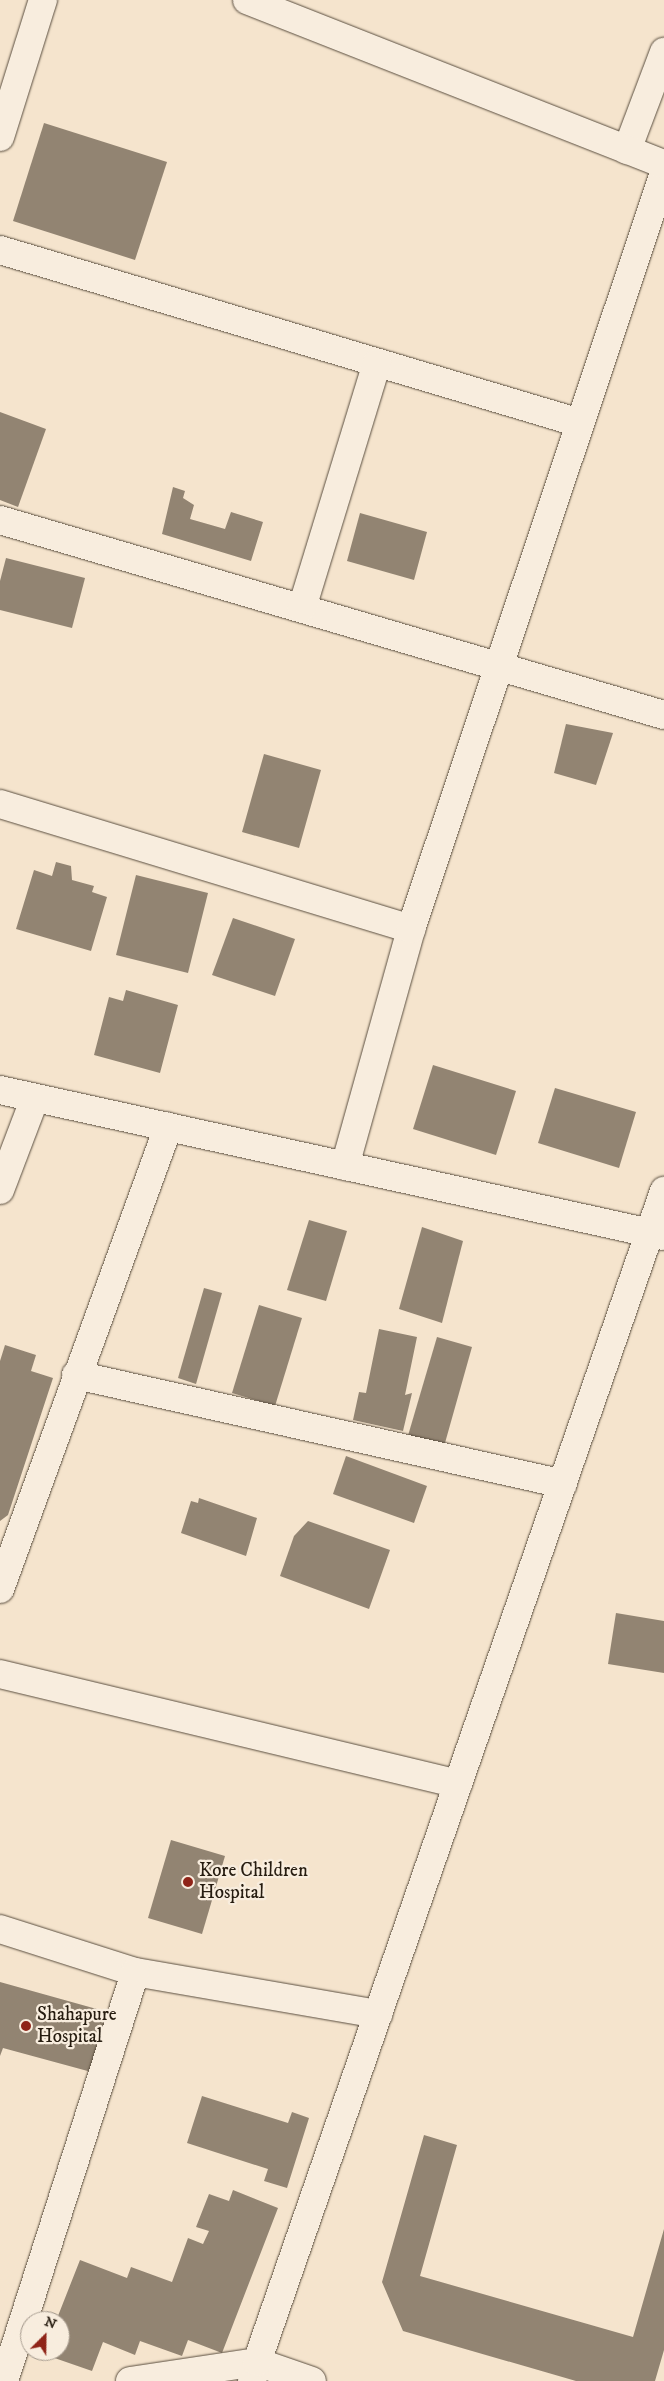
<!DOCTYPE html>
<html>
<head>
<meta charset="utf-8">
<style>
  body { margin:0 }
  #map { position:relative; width:664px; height:2381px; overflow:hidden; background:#f5e4cd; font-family:"IM FELL DW Pica",serif }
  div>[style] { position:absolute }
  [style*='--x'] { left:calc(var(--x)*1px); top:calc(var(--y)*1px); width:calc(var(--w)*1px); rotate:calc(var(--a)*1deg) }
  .building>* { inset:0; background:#928472 }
  .roads { filter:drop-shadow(0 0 1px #5a4e3f) drop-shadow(0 0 1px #5a4e3f) }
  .minor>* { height:28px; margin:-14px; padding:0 14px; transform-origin:14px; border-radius:14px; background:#f8edde }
  .tertiary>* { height:28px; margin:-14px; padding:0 14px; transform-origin:14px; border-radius:14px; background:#f8edde }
  .dots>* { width:14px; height:14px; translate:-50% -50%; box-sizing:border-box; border:2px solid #f8edde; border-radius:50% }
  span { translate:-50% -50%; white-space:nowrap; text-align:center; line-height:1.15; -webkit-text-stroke:4.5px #f8edde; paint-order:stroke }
  .poi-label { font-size:19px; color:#261c10 }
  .left { translate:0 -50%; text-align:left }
  .north { position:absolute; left:20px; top:2311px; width:50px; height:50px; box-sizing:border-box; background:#f8edde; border:1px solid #a4998c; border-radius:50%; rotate:23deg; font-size:14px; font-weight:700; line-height:20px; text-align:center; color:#261c10 }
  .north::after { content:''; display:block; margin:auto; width:18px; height:22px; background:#8f2418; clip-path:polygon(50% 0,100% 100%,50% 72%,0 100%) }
</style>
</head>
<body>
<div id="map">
  <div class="building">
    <i style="clip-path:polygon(44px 123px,167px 162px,135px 260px,13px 221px)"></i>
    <i style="clip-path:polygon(0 412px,46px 429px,18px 507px,0 500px)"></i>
    <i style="clip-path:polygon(173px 487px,185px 491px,183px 498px,194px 505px,190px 519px,225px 529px,231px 512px,263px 522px,251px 561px,162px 534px)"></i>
    <i style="clip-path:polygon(360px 513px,427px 532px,414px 580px,347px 561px)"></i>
    <i style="clip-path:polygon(6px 558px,85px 578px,72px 628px,0 610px,0 581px)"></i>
    <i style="clip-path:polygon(566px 724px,613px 733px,596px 785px,554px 773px)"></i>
    <i style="clip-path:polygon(264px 754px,321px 770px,299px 848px,242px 832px)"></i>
    <i style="clip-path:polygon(56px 862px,71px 866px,72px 880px,94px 886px,92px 892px,107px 897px,91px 951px,16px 929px,34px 870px,52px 876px)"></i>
    <i style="clip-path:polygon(136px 875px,208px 893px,188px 973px,116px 955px)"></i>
    <i style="clip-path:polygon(233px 918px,295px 939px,275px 996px,212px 975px)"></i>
    <i style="clip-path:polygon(126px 990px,178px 1005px,160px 1073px,94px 1055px,109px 997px,123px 1001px)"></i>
    <i style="clip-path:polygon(433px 1065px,516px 1091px,496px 1155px,413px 1129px)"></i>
    <i style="clip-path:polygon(555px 1088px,636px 1112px,619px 1168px,538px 1143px)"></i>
    <i style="clip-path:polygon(309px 1220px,347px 1231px,326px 1301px,287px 1290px)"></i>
    <i style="clip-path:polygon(422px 1227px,463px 1241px,442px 1323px,399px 1309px)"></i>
    <i style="clip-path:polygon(204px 1288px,222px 1293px,196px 1384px,178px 1378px)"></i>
    <i style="clip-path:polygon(259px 1305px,302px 1318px,275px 1406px,232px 1393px)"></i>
    <i style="clip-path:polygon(379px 1329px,417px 1337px,405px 1395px,412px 1393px,403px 1431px,353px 1420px,359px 1392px,366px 1393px)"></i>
    <i style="clip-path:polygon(437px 1337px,472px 1347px,443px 1450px,407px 1439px)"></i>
    <i style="clip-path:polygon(5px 1345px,36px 1355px,31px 1371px,53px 1378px,8px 1515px,0 1521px,0 1361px)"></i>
    <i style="clip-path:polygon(346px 1456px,427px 1486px,414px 1523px,333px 1494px)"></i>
    <i style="clip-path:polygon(199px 1498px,257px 1518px,246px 1556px,181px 1533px,191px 1501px,198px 1503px)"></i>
    <i style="clip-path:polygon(308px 1521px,390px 1550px,369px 1609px,280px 1576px,294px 1536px)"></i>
    <i style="clip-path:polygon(616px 1613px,664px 1621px,664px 1673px,608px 1664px)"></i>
    <i style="clip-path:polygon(171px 1840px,225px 1856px,202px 1934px,148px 1918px)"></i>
    <i style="clip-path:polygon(0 1982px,111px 2013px,95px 2073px,3px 2048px,0 2056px)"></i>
    <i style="clip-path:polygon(202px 2096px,288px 2123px,292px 2112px,309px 2118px,287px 2188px,264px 2181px,268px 2169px,187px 2143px)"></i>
    <i style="clip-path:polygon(424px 2135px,457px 2145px,420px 2276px,633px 2337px,664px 2229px,664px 2350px,655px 2381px,576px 2381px,403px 2331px,382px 2282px)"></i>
    <i style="clip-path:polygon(233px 2190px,278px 2208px,222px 2353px,188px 2340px,182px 2356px,140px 2341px,135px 2355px,103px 2342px,92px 2371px,43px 2354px,44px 2351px,60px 2351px,60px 2321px,56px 2321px,80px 2260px,127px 2278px,131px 2267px,172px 2282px,188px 2238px,203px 2244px,209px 2231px,196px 2227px,209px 2194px,229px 2201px)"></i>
  </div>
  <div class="roads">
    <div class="minor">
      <i style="--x:0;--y:137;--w:144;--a:-72.6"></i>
      <i style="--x:627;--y:150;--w:105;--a:-69.3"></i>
      <i style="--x:0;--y:250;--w:605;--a:16.61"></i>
      <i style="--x:0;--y:520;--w:692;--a:16.37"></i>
      <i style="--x:302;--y:608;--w:256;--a:-73"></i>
      <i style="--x:0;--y:804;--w:430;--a:16.9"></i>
      <i style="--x:345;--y:1166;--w:246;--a:-74.4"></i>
      <i style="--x:411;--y:929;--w:797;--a:-71.5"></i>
      <i style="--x:0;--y:1190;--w:98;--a:-69.2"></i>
      <i style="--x:76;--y:1375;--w:499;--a:12.6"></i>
      <i style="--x:0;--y:1589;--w:492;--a:-70"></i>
      <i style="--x:0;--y:1674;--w:471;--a:13.5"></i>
      <i style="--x:0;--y:1929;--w:142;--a:17.7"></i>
      <i style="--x:135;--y:1972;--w:247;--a:9.8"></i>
      <i style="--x:4;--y:2381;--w:429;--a:-72.2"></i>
      <i style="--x:130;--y:2381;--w:128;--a:-8.5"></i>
      <i style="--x:257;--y:2362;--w:58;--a:19.1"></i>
    </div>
    <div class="tertiary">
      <i style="--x:247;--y:0;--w:448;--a:21.5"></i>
      <i style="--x:0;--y:1090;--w:680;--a:12.4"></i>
      <i style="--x:252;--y:2381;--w:20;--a:-75"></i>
      <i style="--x:257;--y:2362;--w:1240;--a:-70.83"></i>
    </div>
  </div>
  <div class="dots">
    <i style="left:188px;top:1882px;background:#8f2418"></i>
    <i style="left:26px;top:2026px;background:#8f2418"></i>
  </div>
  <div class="poi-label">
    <span class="left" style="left:199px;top:1882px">Kore Children<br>Hospital</span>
    <span class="left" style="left:37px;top:2026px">Shahapure<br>Hospital</span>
  </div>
  <div class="north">N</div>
</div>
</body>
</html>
